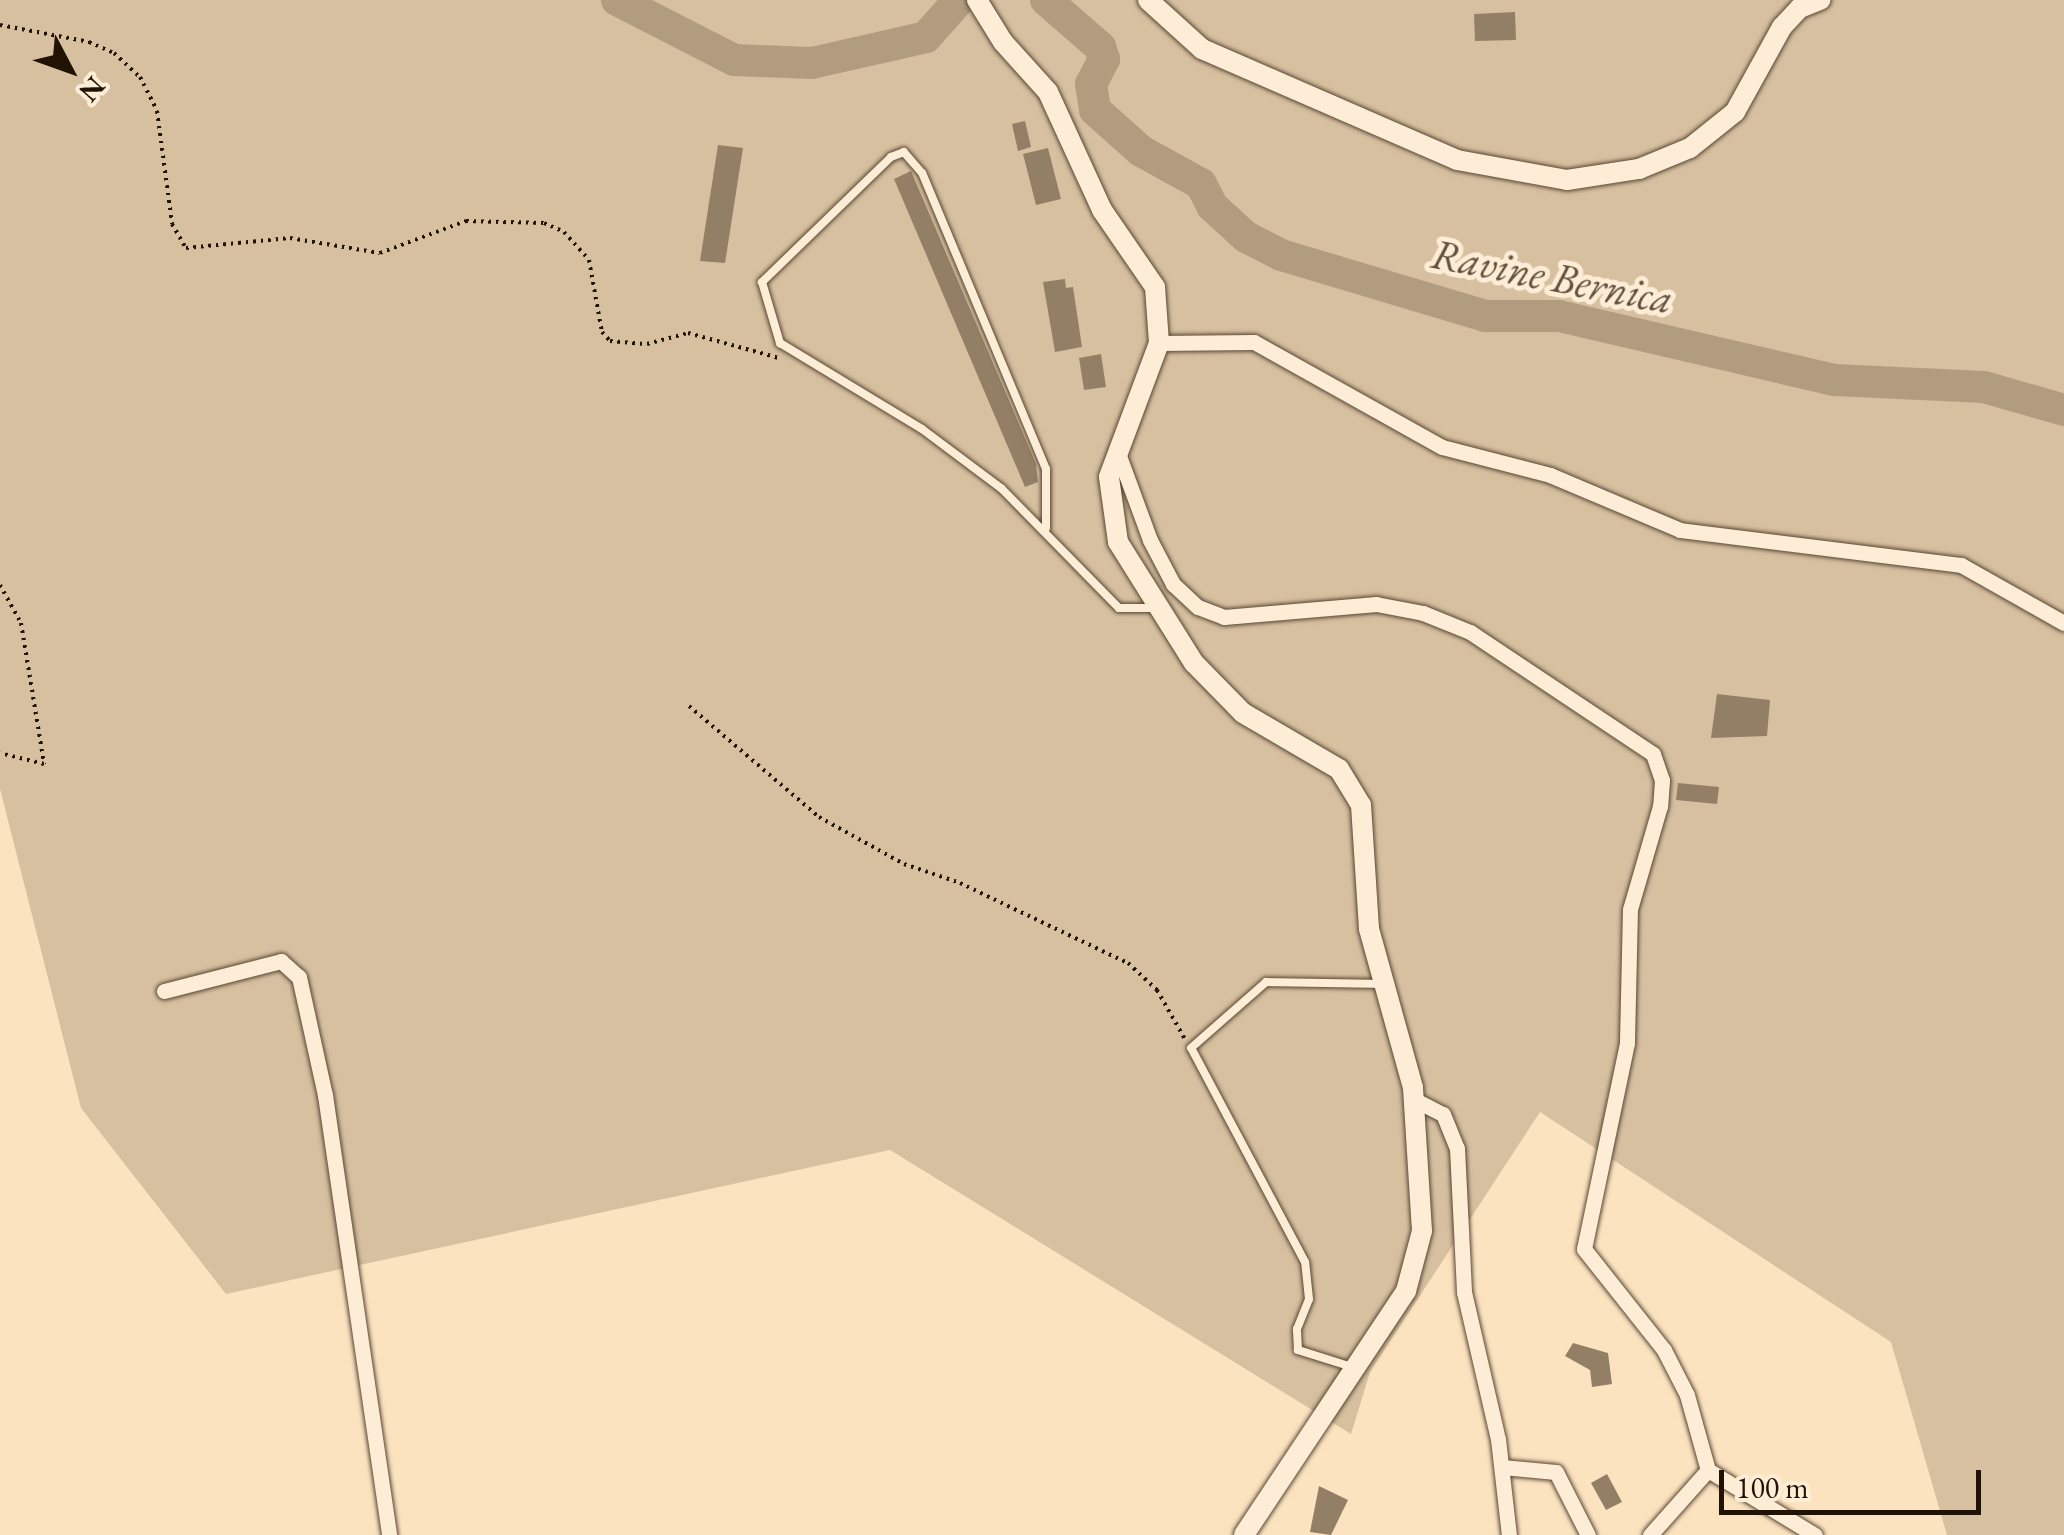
<!DOCTYPE html>
<html>
<head>
<meta charset="utf-8">
<style>
  body { margin:0 }
  #map { position:relative; width:2064px; height:1535px; overflow:hidden; background:#fce3c0; font-family:"EB Garamond",serif }
  div>[style] { position:absolute }
  [style*='--x'] { left:calc(var(--x)*1px); top:calc(var(--y)*1px); width:calc(var(--w)*1px); rotate:calc(var(--a)*1deg) }
  .green>* { inset:0; background:#d7c0a0 }
  .river>* { height:32px; margin:-16px; padding:0 16px; transform-origin:16px; border-radius:16px; background:#b29c80 }
  .building>* { inset:0; background:#937f65 }
  .path>* { height:4px; margin-top:-2px; transform-origin:0; background:repeating-linear-gradient(90deg,#211303 0 2.5px,transparent 0 7.5px) }
  .roads { filter:drop-shadow(0 0 2px #584732) drop-shadow(0 0 2px #584732) }
  .lane>* { height:8px; margin:-4px; padding:0 4px; transform-origin:4px; border-radius:4px; background:#fdedd6 }
  .street>* { height:15px; margin:-7.5px; padding:0 7.5px; transform-origin:7.5px; border-radius:7.5px; background:#fdedd6 }
  .secondary>* { height:20px; margin:-10px; padding:0 10px; transform-origin:10px; border-radius:10px; background:#fdedd6 }
  span { translate:-50% -50%; white-space:nowrap; text-align:center; line-height:1.15; -webkit-text-stroke:10px #fdedd6; paint-order:stroke }
  .water-label { font-size:42px; color:#62513b; font-style:italic }
  .north { position:absolute; left:20px; top:20px; width:100px; height:100px; -webkit-text-stroke:8px #fdedd6; paint-order:stroke; rotate:131deg; font-size:28px; font-weight:700; line-height:40px; text-align:center; color:#211303 }
  .north::after { content:''; display:block; margin:auto; width:35px; height:45px; background:#211303; clip-path:polygon(50% 0,100% 100%,50% 72%,0 100%) }
  .scale { position:absolute; left:1719px; top:1470px; width:262px; height:45px; box-sizing:border-box; border:5px solid #211303; border-top:0; padding-left:12px; font-size:30px; line-height:35px; white-space:nowrap; color:#211303; -webkit-text-stroke:8px #fdedd6; paint-order:stroke }
</style>
</head>
<body>
<div id="map">
  <div class="green">
    <i style="clip-path:polygon(0 0,2064px 0,2064px 1535px,1947px 1535px,1891px 1342px,1540px 1112px,1370px 1372px,1351px 1434px,890px 1150px,226px 1294px,81px 1108px,0 789px)"></i>
  </div>
  <div class="river">
    <i style="--x:617;--y:0;--w:131;--a:27.1"></i>
    <i style="--x:734;--y:60;--w:78;--a:2.2"></i>
    <i style="--x:812;--y:63;--w:117;--a:-12.8"></i>
    <i style="--x:926;--y:37;--w:50;--a:-48.3"></i>
    <i style="--x:1046;--y:0;--w:72;--a:41"></i>
    <i style="--x:1100;--y:47;--w:13;--a:72"></i>
    <i style="--x:1104;--y:59;--w:28;--a:117"></i>
    <i style="--x:1091;--y:84;--w:26;--a:81"></i>
    <i style="--x:1095;--y:110;--w:62;--a:41.7"></i>
    <i style="--x:1141;--y:151;--w:68;--a:28.8"></i>
    <i style="--x:1201;--y:184;--w:25;--a:63"></i>
    <i style="--x:1212;--y:206;--w:46;--a:42.4"></i>
    <i style="--x:1246;--y:237;--w:39;--a:27"></i>
    <i style="--x:1281;--y:255;--w:213;--a:16.6"></i>
    <i style="--x:1485;--y:316;--w:74;--a:0"></i>
    <i style="--x:1559;--y:316;--w:283;--a:13.1"></i>
    <i style="--x:1835;--y:380;--w:149;--a:2.7"></i>
    <i style="--x:1984;--y:387;--w:83;--a:16"></i>
  </div>
  <div class="building">
    <i style="clip-path:polygon(1515px 12px,1516px 40px,1475px 41px,1474px 14px)"></i>
    <i style="clip-path:polygon(1025px 121px,1031px 147px,1018px 151px,1012px 124px)"></i>
    <i style="clip-path:polygon(718px 145px,743px 148px,725px 263px,700px 261px)"></i>
    <i style="clip-path:polygon(1048px 148px,1061px 199px,1036px 205px,1023px 154px)"></i>
    <i style="clip-path:polygon(911px 171px,1036px 464px,1038px 482px,1025px 487px,894px 179px)"></i>
    <i style="clip-path:polygon(1065px 279px,1066px 288px,1073px 287px,1082px 347px,1055px 352px,1043px 282px)"></i>
    <i style="clip-path:polygon(1101px 354px,1106px 387px,1084px 390px,1079px 358px)"></i>
    <i style="clip-path:polygon(1717px 694px,1770px 700px,1767px 736px,1711px 738px)"></i>
    <i style="clip-path:polygon(1678px 783px,1719px 787px,1717px 804px,1676px 800px)"></i>
    <i style="clip-path:polygon(1573px 1343px,1608px 1353px,1612px 1384px,1592px 1387px,1590px 1370px,1565px 1356px)"></i>
    <i style="clip-path:polygon(1607px 1474px,1622px 1502px,1606px 1510px,1591px 1483px)"></i>
    <i style="clip-path:polygon(1319px 1486px,1348px 1500px,1331px 1535px,1310px 1532px)"></i>
  </div>
  <div class="path">
    <i style="--x:0;--y:25;--w:91;--a:10.8"></i>
    <i style="--x:89;--y:42;--w:27;--a:24"></i>
    <i style="--x:114;--y:53;--w:35;--a:43"></i>
    <i style="--x:140;--y:77;--w:38;--a:63"></i>
    <i style="--x:157;--y:111;--w:114;--a:82.4"></i>
    <i style="--x:172;--y:224;--w:28;--a:60"></i>
    <i style="--x:186;--y:248;--w:104;--a:-5.5"></i>
    <i style="--x:290;--y:238;--w:91;--a:9.5"></i>
    <i style="--x:380;--y:253;--w:92;--a:-20.4"></i>
    <i style="--x:466;--y:221;--w:78;--a:1.5"></i>
    <i style="--x:544;--y:223;--w:22;--a:24"></i>
    <i style="--x:564;--y:232;--w:38;--a:48"></i>
    <i style="--x:589;--y:260;--w:73;--a:79.8"></i>
    <i style="--x:602;--y:332;--w:12;--a:48"></i>
    <i style="--x:610;--y:341;--w:37;--a:5"></i>
    <i style="--x:647;--y:344;--w:42;--a:-15"></i>
    <i style="--x:688;--y:333;--w:94;--a:15.4"></i>
    <i style="--x:0;--y:585;--w:43;--a:61.1"></i>
    <i style="--x:21;--y:623;--w:143;--a:80.7"></i>
    <i style="--x:44;--y:764;--w:45;--a:-166"></i>
    <i style="--x:689;--y:706;--w:171;--a:40.5"></i>
    <i style="--x:819;--y:817;--w:97;--a:28.9"></i>
    <i style="--x:904;--y:864;--w:59;--a:18.7"></i>
    <i style="--x:960;--y:883;--w:186;--a:25.5"></i>
    <i style="--x:1128;--y:963;--w:40;--a:43"></i>
    <i style="--x:1157;--y:990;--w:56;--a:60.3"></i>
  </div>
  <div class="roads">
    <div class="lane">
      <i style="--x:1046;--y:528;--w:59;--a:-90"></i>
      <i style="--x:1046;--y:469;--w:321;--a:-112.7"></i>
      <i style="--x:922;--y:173;--w:28;--a:-131"></i>
      <i style="--x:904;--y:152;--w:14;--a:159"></i>
      <i style="--x:891;--y:157;--w:180;--a:135.9"></i>
      <i style="--x:762;--y:282;--w:64;--a:73.6"></i>
      <i style="--x:780;--y:343;--w:166;--a:31.2"></i>
      <i style="--x:922;--y:429;--w:99;--a:36.8"></i>
      <i style="--x:1001;--y:488;--w:168;--a:45.5"></i>
      <i style="--x:1119;--y:608;--w:39;--a:0"></i>
      <i style="--x:1352;--y:1367;--w:57;--a:-162.5"></i>
      <i style="--x:1298;--y:1350;--w:21;--a:-93"></i>
      <i style="--x:1297;--y:1329;--w:32;--a:-68"></i>
      <i style="--x:1309;--y:1299;--w:37;--a:-96"></i>
      <i style="--x:1305;--y:1262;--w:242;--a:-118"></i>
      <i style="--x:1191;--y:1048;--w:100;--a:-41.3"></i>
      <i style="--x:1266;--y:982;--w:117;--a:1"></i>
    </div>
    <div class="street">
      <i style="--x:1159;--y:343;--w:95;--a:-0.6"></i>
      <i style="--x:1254;--y:342;--w:215;--a:29.2"></i>
      <i style="--x:1442;--y:447;--w:112;--a:14.5"></i>
      <i style="--x:1550;--y:475;--w:141;--a:22.9"></i>
      <i style="--x:1680;--y:530;--w:283;--a:7.1"></i>
      <i style="--x:1961;--y:565;--w:118;--a:29.4"></i>
      <i style="--x:1118;--y:453;--w:93;--a:69.8"></i>
      <i style="--x:1150;--y:540;--w:50;--a:62.4"></i>
      <i style="--x:1173;--y:584;--w:34;--a:43"></i>
      <i style="--x:1198;--y:607;--w:28;--a:21"></i>
      <i style="--x:1224;--y:617;--w:153;--a:-4.9"></i>
      <i style="--x:1376;--y:604;--w:48;--a:10.8"></i>
      <i style="--x:1423;--y:613;--w:51;--a:22"></i>
      <i style="--x:1470;--y:632;--w:220;--a:33.7"></i>
      <i style="--x:1653;--y:754;--w:28;--a:71"></i>
      <i style="--x:1662;--y:780;--w:26;--a:94"></i>
      <i style="--x:1660;--y:806;--w:107;--a:106.2"></i>
      <i style="--x:1630;--y:909;--w:134;--a:91.3"></i>
      <i style="--x:1627;--y:1043;--w:210;--a:101.8"></i>
      <i style="--x:1584;--y:1249;--w:129;--a:51.6"></i>
      <i style="--x:1664;--y:1350;--w:51;--a:62.9"></i>
      <i style="--x:1687;--y:1395;--w:78;--a:74.4"></i>
      <i style="--x:1708;--y:1470;--w:125;--a:31.3"></i>
      <i style="--x:164;--y:991;--w:121;--a:-14.4"></i>
      <i style="--x:281;--y:961;--w:24;--a:42"></i>
      <i style="--x:299;--y:977;--w:121;--a:77.6"></i>
      <i style="--x:325;--y:1095;--w:445;--a:81.7"></i>
      <i style="--x:1415;--y:1100;--w:31;--a:27"></i>
      <i style="--x:1443;--y:1114;--w:37;--a:68"></i>
      <i style="--x:1457;--y:1148;--w:144;--a:87.2"></i>
      <i style="--x:1464;--y:1292;--w:151;--a:77"></i>
      <i style="--x:1498;--y:1439;--w:97;--a:83.5"></i>
      <i style="--x:1502;--y:1467;--w:54;--a:5.3"></i>
      <i style="--x:1556;--y:1472;--w:71;--a:63.1"></i>
      <i style="--x:1650;--y:1535;--w:87;--a:-48.3"></i>
    </div>
    <div class="secondary">
      <i style="--x:977;--y:0;--w:49;--a:58.2"></i>
      <i style="--x:1003;--y:42;--w:67;--a:48"></i>
      <i style="--x:1048;--y:92;--w:130;--a:65.4"></i>
      <i style="--x:1102;--y:210;--w:93;--a:55.5"></i>
      <i style="--x:1155;--y:287;--w:56;--a:85.9"></i>
      <i style="--x:1159;--y:343;--w:143;--a:110.5"></i>
      <i style="--x:1109;--y:477;--w:66;--a:82.1"></i>
      <i style="--x:1118;--y:542;--w:143;--a:57.9"></i>
      <i style="--x:1194;--y:663;--w:70;--a:45.6"></i>
      <i style="--x:1243;--y:713;--w:111;--a:30.3"></i>
      <i style="--x:1339;--y:769;--w:42;--a:58.6"></i>
      <i style="--x:1361;--y:805;--w:124;--a:86.3"></i>
      <i style="--x:1369;--y:929;--w:165;--a:74.5"></i>
      <i style="--x:1413;--y:1088;--w:143;--a:86.4"></i>
      <i style="--x:1422;--y:1231;--w:62;--a:104.9"></i>
      <i style="--x:1406;--y:1291;--w:293;--a:123.6"></i>
      <i style="--x:1148;--y:0;--w:73;--a:42.2"></i>
      <i style="--x:1202;--y:49;--w:278;--a:23.5"></i>
      <i style="--x:1457;--y:160;--w:112;--a:10.3"></i>
      <i style="--x:1567;--y:180;--w:73;--a:-8.7"></i>
      <i style="--x:1639;--y:169;--w:55;--a:-22.4"></i>
      <i style="--x:1690;--y:148;--w:58;--a:-38.7"></i>
      <i style="--x:1735;--y:112;--w:97;--a:-61.1"></i>
      <i style="--x:1782;--y:27;--w:26;--a:-47"></i>
      <i style="--x:1800;--y:8;--w:22;--a:-22"></i>
    </div>
  </div>
  <div class="water-label">
    <span style="left:1552px;top:277px;rotate:11deg">Ravine Bernica</span>
  </div>
  <div class="north">N</div>
  <div class="scale">100 m</div>
</div>
</body>
</html>
